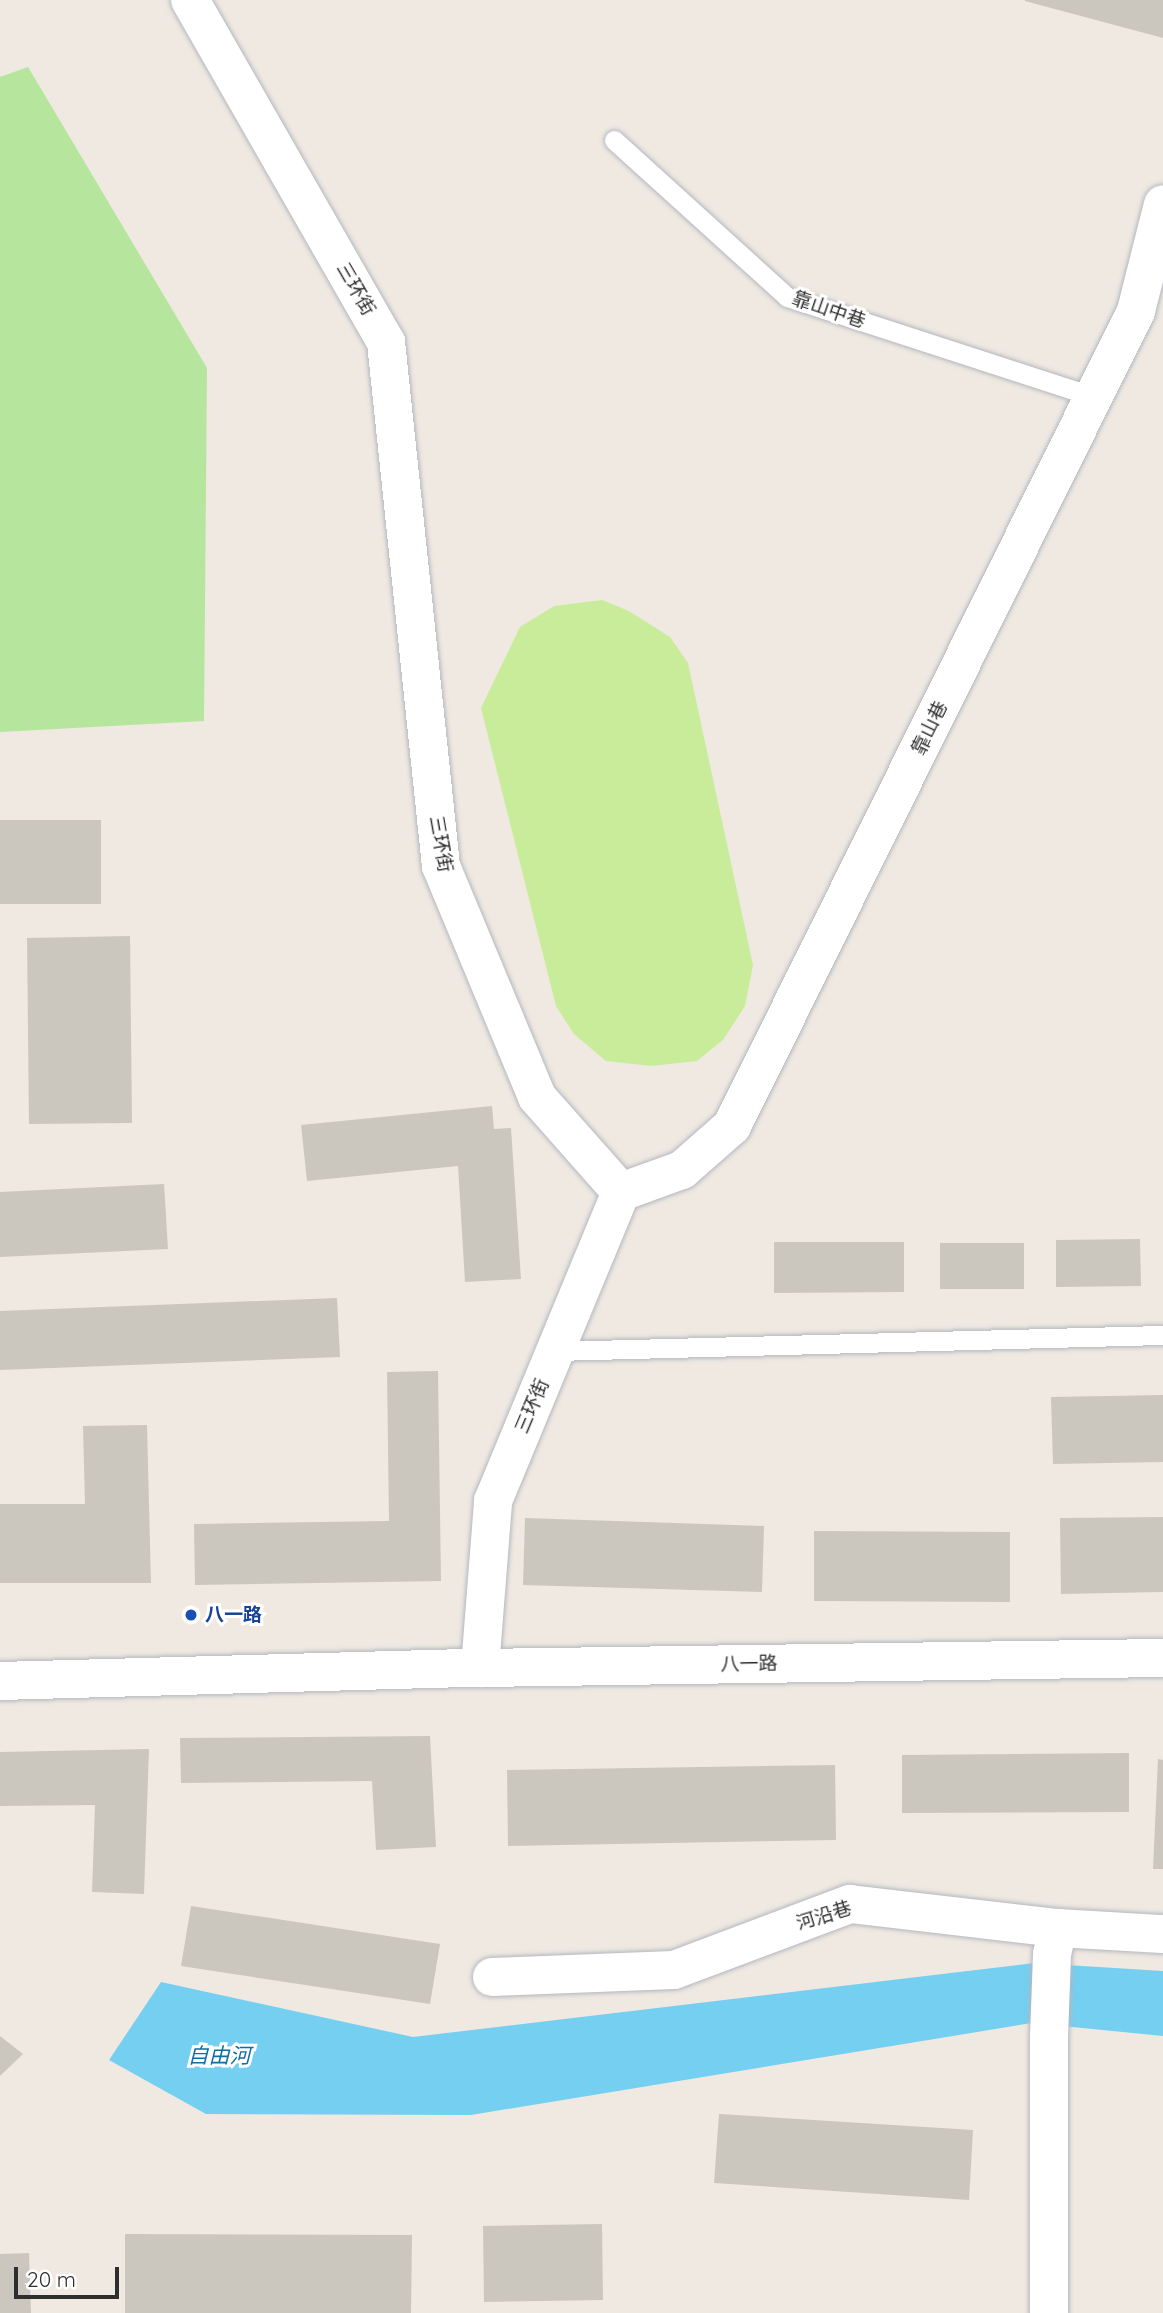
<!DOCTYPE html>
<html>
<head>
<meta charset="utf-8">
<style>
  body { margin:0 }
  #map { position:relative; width:1163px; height:2313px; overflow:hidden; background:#efe9e1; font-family:Quicksand,"Noto Sans SC",sans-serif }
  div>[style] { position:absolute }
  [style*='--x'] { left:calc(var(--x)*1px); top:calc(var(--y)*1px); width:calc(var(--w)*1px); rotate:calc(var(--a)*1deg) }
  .green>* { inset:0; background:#b6e59e }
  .pitch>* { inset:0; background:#c9ec9a }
  .water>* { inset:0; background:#75cff0 }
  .building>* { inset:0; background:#cbc7bf }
  .roads { filter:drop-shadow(0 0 2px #b4b7c1) drop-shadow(0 0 2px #b4b7c1) }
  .service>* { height:19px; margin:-9.5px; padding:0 9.5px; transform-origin:9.5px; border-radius:9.5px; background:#fff }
  .minor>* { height:38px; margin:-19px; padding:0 19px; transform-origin:19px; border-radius:19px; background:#fff }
  .secondary>* { height:38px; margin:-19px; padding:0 19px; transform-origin:19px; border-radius:19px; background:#fff }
  .dots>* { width:19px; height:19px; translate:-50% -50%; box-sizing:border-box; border:4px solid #fff; border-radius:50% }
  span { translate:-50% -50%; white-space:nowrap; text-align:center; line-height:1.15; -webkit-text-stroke:6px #fff; paint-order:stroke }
  .street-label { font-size:19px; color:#2e2e2e }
  .transit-label { font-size:19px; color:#164399; font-weight:700 }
  .left { translate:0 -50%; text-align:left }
  .water-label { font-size:21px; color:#0d6fa3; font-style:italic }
  .scale { position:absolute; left:14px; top:2267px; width:105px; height:32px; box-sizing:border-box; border:4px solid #2e2e2e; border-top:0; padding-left:9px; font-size:21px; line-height:24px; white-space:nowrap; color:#2e2e2e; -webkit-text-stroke:5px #fff; paint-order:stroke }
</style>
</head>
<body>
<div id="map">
  <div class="green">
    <i style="clip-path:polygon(28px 67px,207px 368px,204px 721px,0 732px,0 77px)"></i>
  </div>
  <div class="pitch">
    <i style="clip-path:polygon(602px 600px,629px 611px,670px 637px,688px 663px,753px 965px,745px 1006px,723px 1040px,697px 1061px,651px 1066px,606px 1061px,574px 1034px,556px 1006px,481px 708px,520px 627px,554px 606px)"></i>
  </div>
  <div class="water">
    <i style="clip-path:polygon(1034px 1963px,1163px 1971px,1163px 2036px,1032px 2023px,471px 2115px,206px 2114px,109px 2060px,161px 1982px,413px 2037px)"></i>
  </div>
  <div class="building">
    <i style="clip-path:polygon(1163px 0,1163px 38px,1025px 1px,1025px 0)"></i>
    <i style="clip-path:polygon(0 820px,101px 820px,101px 904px,0 904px)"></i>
    <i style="clip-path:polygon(130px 936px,132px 1123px,29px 1124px,27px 938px)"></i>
    <i style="clip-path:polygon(492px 1106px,494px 1129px,511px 1128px,521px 1279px,465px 1282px,458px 1166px,307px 1181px,301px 1125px)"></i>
    <i style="clip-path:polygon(164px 1184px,168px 1249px,0 1257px,0 1192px)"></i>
    <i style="clip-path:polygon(1140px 1239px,1141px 1286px,1056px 1287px,1056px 1240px)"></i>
    <i style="clip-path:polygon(774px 1242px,904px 1242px,904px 1292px,774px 1293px)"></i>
    <i style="clip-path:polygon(940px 1243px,1024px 1243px,1024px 1289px,940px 1289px)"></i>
    <i style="clip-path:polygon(337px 1298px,340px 1357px,0 1370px,0 1311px)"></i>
    <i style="clip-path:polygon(438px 1371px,441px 1581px,195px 1585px,194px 1524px,389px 1521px,387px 1372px)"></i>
    <i style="clip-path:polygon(1163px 1395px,1163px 1462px,1053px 1464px,1051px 1397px)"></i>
    <i style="clip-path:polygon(147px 1425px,151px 1583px,0 1583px,0 1504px,85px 1504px,83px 1426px)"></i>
    <i style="clip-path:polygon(1163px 1517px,1163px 1592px,1061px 1594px,1060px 1518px)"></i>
    <i style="clip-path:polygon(525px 1518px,764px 1526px,762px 1592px,523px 1585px)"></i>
    <i style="clip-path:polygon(814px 1531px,1010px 1532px,1010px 1602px,814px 1601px)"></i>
    <i style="clip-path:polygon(430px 1736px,436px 1847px,376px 1850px,372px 1781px,181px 1783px,180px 1738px)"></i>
    <i style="clip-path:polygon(149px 1749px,144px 1894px,92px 1892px,95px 1805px,0 1806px,0 1752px)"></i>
    <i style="clip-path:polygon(1129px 1753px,1129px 1812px,902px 1813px,902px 1755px)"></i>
    <i style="clip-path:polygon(1158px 1759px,1163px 1760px,1163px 1869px,1153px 1869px)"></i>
    <i style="clip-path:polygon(835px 1765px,836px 1840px,508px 1846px,507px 1770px)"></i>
    <i style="clip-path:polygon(191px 1906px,440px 1944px,430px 2004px,181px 1966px)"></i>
    <i style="clip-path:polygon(0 2036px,23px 2054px,0 2076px)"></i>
    <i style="clip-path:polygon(719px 2114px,973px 2130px,969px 2200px,714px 2183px)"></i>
    <i style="clip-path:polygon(602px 2224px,603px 2300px,484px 2302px,483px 2226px)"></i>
    <i style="clip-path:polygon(125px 2234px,412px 2235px,411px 2313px,125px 2313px)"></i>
    <i style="clip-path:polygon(29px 2253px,31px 2313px,0 2313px,0 2254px)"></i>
  </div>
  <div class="roads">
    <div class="service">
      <i style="--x:614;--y:140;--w:234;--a:42.2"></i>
      <i style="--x:787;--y:297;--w:323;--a:18"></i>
      <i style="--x:555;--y:1351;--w:608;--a:-1.51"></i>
    </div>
    <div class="minor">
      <i style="--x:190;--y:0;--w:394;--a:60.2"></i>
      <i style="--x:386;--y:342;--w:527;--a:84.01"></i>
      <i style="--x:441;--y:866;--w:250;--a:67.4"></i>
      <i style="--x:537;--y:1097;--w:127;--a:48.5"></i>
      <i style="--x:621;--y:1192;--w:65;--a:-19.8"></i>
      <i style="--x:682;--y:1170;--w:67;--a:-41.3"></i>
      <i style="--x:732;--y:1126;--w:910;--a:-63.63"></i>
      <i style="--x:1136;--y:311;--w:110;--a:-75.8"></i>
      <i style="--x:480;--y:1668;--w:168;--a:-85.5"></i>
      <i style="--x:493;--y:1501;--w:334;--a:-67.5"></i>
      <i style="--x:492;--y:1977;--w:182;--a:-2.2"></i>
      <i style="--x:674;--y:1970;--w:188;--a:-20.6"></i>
      <i style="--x:850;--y:1904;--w:209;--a:6.6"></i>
      <i style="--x:1058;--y:1928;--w:105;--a:3.3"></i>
      <i style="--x:1049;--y:2313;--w:276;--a:-90"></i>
      <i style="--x:1049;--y:2037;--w:83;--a:-87.9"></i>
      <i style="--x:1052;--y:1954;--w:27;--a:-77"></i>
    </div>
    <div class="secondary">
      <i style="--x:0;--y:1681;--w:480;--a:-1.6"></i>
      <i style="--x:480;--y:1668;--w:683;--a:-0.84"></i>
    </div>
  </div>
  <div class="dots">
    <i style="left:191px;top:1615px;background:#1a4fb4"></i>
  </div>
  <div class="street-label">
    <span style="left:356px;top:289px;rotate:60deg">三环街</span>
    <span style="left:829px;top:310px;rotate:19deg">靠山中巷</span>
    <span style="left:930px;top:728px;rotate:-64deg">靠山巷</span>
    <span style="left:441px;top:844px;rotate:80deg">三环街</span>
    <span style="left:532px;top:1406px;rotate:-67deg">三环街</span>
    <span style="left:749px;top:1664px;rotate:-1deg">八一路</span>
    <span style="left:824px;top:1916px;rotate:-17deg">河沿巷</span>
  </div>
  <div class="transit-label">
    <span class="left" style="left:205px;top:1615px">八一路</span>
  </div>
  <div class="water-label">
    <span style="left:219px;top:2055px">自由河</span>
  </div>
  <div class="scale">20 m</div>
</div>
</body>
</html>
